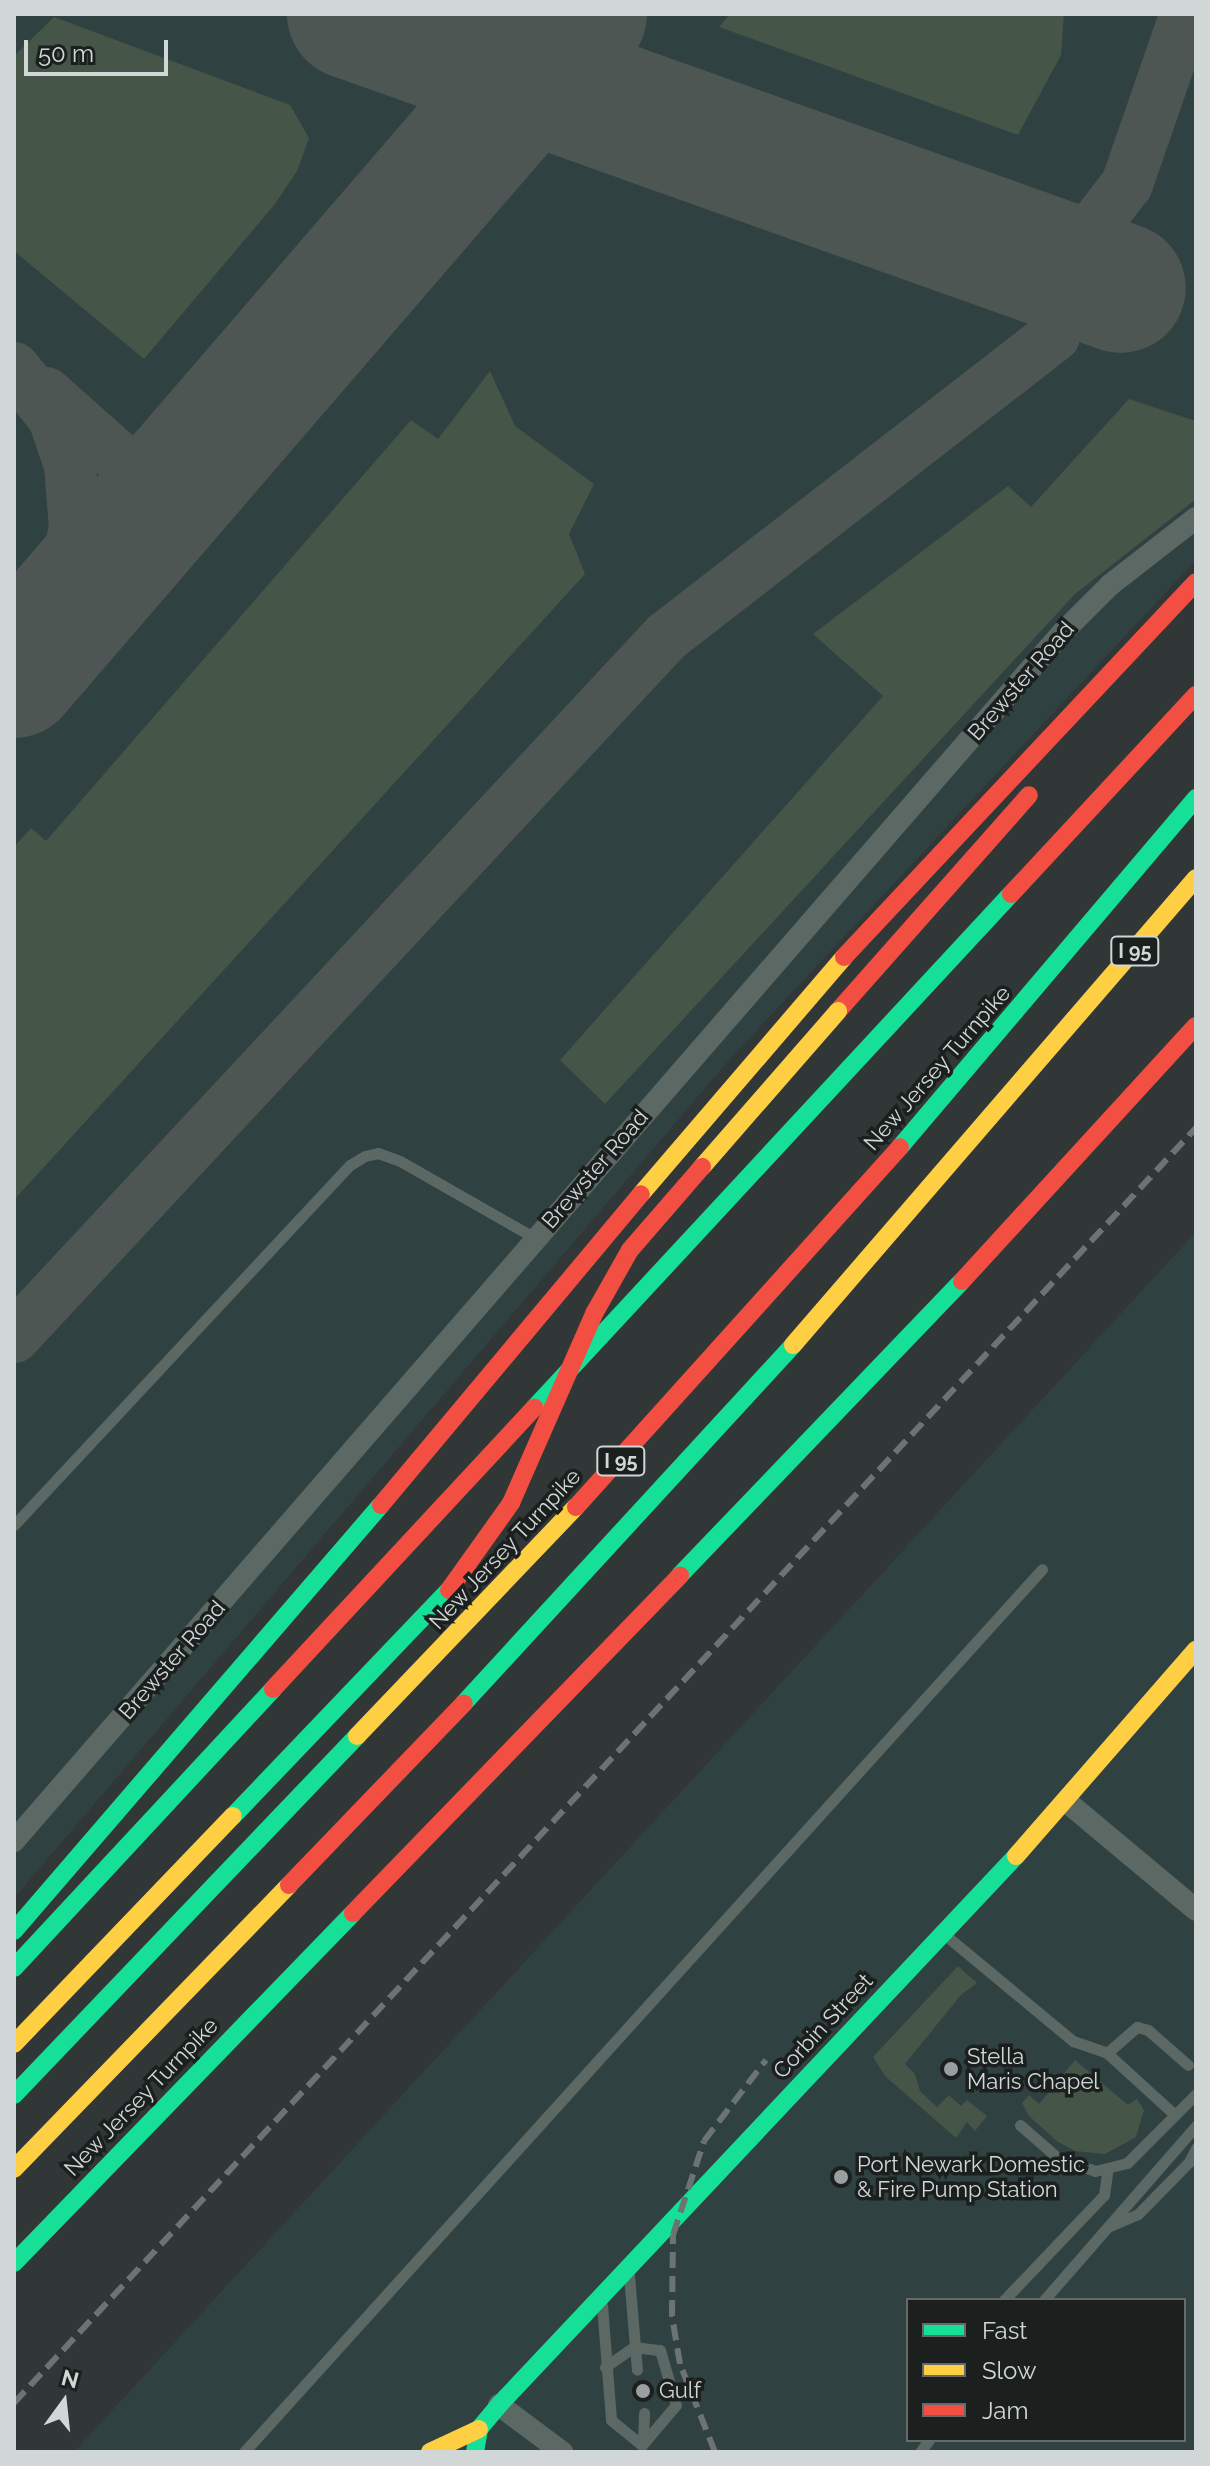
<!DOCTYPE html>
<html>
<head>
<meta charset="utf-8">
<style>
  body { margin:0 }
  #map { position:relative; width:1210px; height:2466px; overflow:hidden; background:#313737; font-family:Raleway,sans-serif }
  div>[style] { position:absolute }
  [style*='--x'] { left:calc(var(--x)*1px); top:calc(var(--y)*1px); width:calc(var(--w)*1px); rotate:calc(var(--a)*1deg) }
  .built>* { inset:0; background:#304141 }
  .green>* { inset:0; background:#455547 }
  .taxiway>* { height:52px; margin:-26px; padding:0 26px; transform-origin:26px; border-radius:26px; background:#4e5654 }
  .runway>* { height:130px; margin:-65px; padding:0 65px; transform-origin:65px; border-radius:65px; background:#4e5654 }
  .lane>* { height:11px; margin:-5.5px; padding:0 5.5px; transform-origin:5.5px; border-radius:5.5px; background:#5c6864 }
  .street>* { height:22px; margin:-11px; padding:0 11px; transform-origin:11px; border-radius:11px; background:#5c6864 }
  .fast>* { height:18px; margin:-9px; padding:0 9px; transform-origin:9px; border-radius:9px; background:#16e098 }
  .slow>* { height:18px; margin:-9px; padding:0 9px; transform-origin:9px; border-radius:9px; background:#ffcf43 }
  .jam>* { height:18px; margin:-9px; padding:0 9px; transform-origin:9px; border-radius:9px; background:#f24e42 }
  .rail>* { height:6px; margin-top:-3px; transform-origin:0; background:repeating-linear-gradient(90deg,#6b7472 0 16px,transparent 0 24px) }
  .slow-bridge>* { height:18px; margin:-9px; padding:0 9px; transform-origin:9px; border-radius:9px; background:#ffcf43 }
  .jam-bridge>* { height:18px; margin:-9px; padding:0 9px; transform-origin:9px; border-radius:9px; background:#f24e42 }
  .dots>* { width:22px; height:22px; translate:-50% -50%; box-sizing:border-box; border:4px solid #1b201f; border-radius:50% }
  span { translate:-50% -50%; white-space:nowrap; text-align:center; line-height:1.15; -webkit-text-stroke:7px #1b201f; paint-order:stroke }
  .shield-label span { padding:2px 6px; background:#1b201f; border:2px solid; border-radius:6px; -webkit-text-stroke-width:0 }
  .shield-label { font-size:20px; color:#d1d7d7; font-weight:700 }
  .street-label { font-size:22px; color:#d1d7d7 }
  .poi-label { font-size:22px; color:#d1d7d7 }
  .left { translate:0 -50%; text-align:left }
  .frame { position:absolute; inset:0; border:16px solid #d1d7d7; pointer-events:none }
  .legend { position:absolute; left:906px; top:2298px; width:280px; height:144px; box-sizing:border-box; background:#1b201f; border:2px solid #646969; margin:0; padding:10px 14px; list-style:none; font-size:24px; color:#d1d7d7 }
  .legend li { display:flex; align-items:center; gap:16px; height:40px }
  .legend b { width:40px; border:2px solid #646969 }
  .north { position:absolute; left:24px; top:2362px; width:80px; height:80px; -webkit-text-stroke:6px #1b201f; paint-order:stroke; rotate:15deg; font-size:22px; font-weight:700; line-height:32px; text-align:center; color:#d1d7d7 }
  .north::after { content:''; display:block; margin:auto; width:28px; height:36px; background:#d1d7d7; clip-path:polygon(50% 0,100% 100%,50% 72%,0 100%) }
  .scale { position:absolute; left:24px; top:40px; width:144px; height:36px; box-sizing:border-box; border:4px solid #d1d7d7; border-top:0; padding-left:10px; font-size:24px; line-height:28px; white-space:nowrap; color:#d1d7d7; -webkit-text-stroke:6px #1b201f; paint-order:stroke }
</style>
</head>
<body>
<div id="map">
  <div class="built">
    <i style="clip-path:polygon(14px 14px,1196px 14px,1196px 560px,729px 1060px,14px 1898px)"></i>
    <i style="clip-path:polygon(evenodd,1196px 1232px,1196px 2452px,74px 2452px,1196px 1232px,908px 2300px,1184px 2300px,1184px 2440px,908px 2440px,908px 2300px)"></i>
  </div>
  <div class="green">
    <i style="clip-path:polygon(730px 14px,1064px 14px,1061px 55px,1018px 135px,719px 27px)"></i>
    <i style="clip-path:polygon(54px 17px,290px 105px,309px 138px,297px 171px,275px 204px,144px 359px,14px 251px,14px 56px)"></i>
    <i style="clip-path:polygon(490px 371px,515px 426px,594px 484px,569px 534px,585px 574px,14px 1200px,14px 847px,31px 828px,46px 841px,411px 420px,438px 439px)"></i>
    <i style="clip-path:polygon(1129px 399px,1196px 421px,1196px 499px,1075px 594px,605px 1104px,560px 1060px,883px 696px,813px 634px,1008px 486px,1031px 507px)"></i>
    <i style="clip-path:polygon(958px 1966px,977px 1983px,961px 1995px,905px 2064px,915px 2074px,920px 2091px,937px 2107px,949px 2095px,961px 2106px,967px 2100px,987px 2116px,975px 2131px,967px 2122px,956px 2138px,885px 2076px,873px 2057px)"></i>
    <i style="clip-path:polygon(1075px 2060px,1128px 2105px,1137px 2099px,1144px 2110px,1136px 2137px,1105px 2154px,1075px 2151px,1058px 2142px,1029px 2116px,1022px 2103px,1029px 2095px,1039px 2104px)"></i>
  </div>
  <div class="taxiway">
    <i style="--x:968;--y:232;--w:61;--a:14.3"></i>
    <i style="--x:1027;--y:247;--w:23;--a:-5"></i>
    <i style="--x:1050;--y:245;--w:23;--a:-13"></i>
    <i style="--x:1072;--y:240;--w:30;--a:-34"></i>
    <i style="--x:1097;--y:223;--w:49;--a:-52.4"></i>
    <i style="--x:1127;--y:184;--w:180;--a:-70.9"></i>
    <i style="--x:14;--y:368;--w:64;--a:51.3"></i>
    <i style="--x:54;--y:418;--w:50;--a:71.2"></i>
    <i style="--x:70;--y:465;--w:62;--a:85.4"></i>
    <i style="--x:75;--y:527;--w:60;--a:101.5"></i>
    <i style="--x:63;--y:586;--w:49;--a:112.9"></i>
    <i style="--x:44;--y:631;--w:51;--a:126.2"></i>
    <i style="--x:46;--y:393;--w:159;--a:41.7"></i>
    <i style="--x:14;--y:1337;--w:957;--a:-47.03"></i>
    <i style="--x:666;--y:637;--w:491;--a:-37.8"></i>
    <i style="--x:1054;--y:336;--w:23;--a:-70"></i>
    <i style="--x:1062;--y:314;--w:27;--a:-86"></i>
    <i style="--x:1064;--y:287;--w:34;--a:-128"></i>
  </div>
  <div class="runway">
    <i style="--x:352;--y:14;--w:816;--a:19.61"></i>
    <i style="--x:14;--y:673;--w:870;--a:-49.24"></i>
  </div>
  <div class="lane">
    <i style="--x:14;--y:1525;--w:492;--a:-47"></i>
    <i style="--x:350;--y:1165;--w:17;--a:-31"></i>
    <i style="--x:365;--y:1156;--w:13;--a:-13"></i>
    <i style="--x:378;--y:1153;--w:23;--a:20"></i>
    <i style="--x:400;--y:1161;--w:155;--a:29.7"></i>
    <i style="--x:944;--y:1934;--w:168;--a:39.7"></i>
    <i style="--x:1073;--y:2041;--w:36;--a:19"></i>
    <i style="--x:1107;--y:2053;--w:92;--a:42.4"></i>
    <i style="--x:1107;--y:2053;--w:40;--a:-41"></i>
    <i style="--x:1137;--y:2027;--w:11;--a:15"></i>
    <i style="--x:1148;--y:2030;--w:53;--a:41.2"></i>
    <i style="--x:1020;--y:2125;--w:50;--a:41"></i>
    <i style="--x:1058;--y:2158;--w:39;--a:19"></i>
    <i style="--x:1095;--y:2171;--w:33;--a:-14"></i>
    <i style="--x:1127;--y:2163;--w:98;--a:-45"></i>
    <i style="--x:1110;--y:2226;--w:30;--a:-23"></i>
    <i style="--x:1138;--y:2214;--w:73;--a:-45.6"></i>
    <i style="--x:1189;--y:2162;--w:16;--a:-63"></i>
    <i style="--x:629;--y:2275;--w:95;--a:85.2"></i>
    <i style="--x:1004;--y:2300;--w:145;--a:-46.4"></i>
    <i style="--x:1104;--y:2195;--w:27;--a:-82"></i>
    <i style="--x:1044;--y:2300;--w:231;--a:-48.9"></i>
    <i style="--x:602;--y:2305;--w:115;--a:85.5"></i>
    <i style="--x:611;--y:2420;--w:40;--a:39"></i>
    <i style="--x:605;--y:2367;--w:35;--a:-35"></i>
    <i style="--x:634;--y:2347;--w:26;--a:7"></i>
    <i style="--x:660;--y:2350;--w:57;--a:73.8"></i>
    <i style="--x:676;--y:2405;--w:52;--a:130.4"></i>
    <i style="--x:643;--y:2444;--w:31;--a:-88"></i>
    <i style="--x:244;--y:2452;--w:1190;--a:-47.89"></i>
    <i style="--x:920;--y:2452;--w:15;--a:-53"></i>
  </div>
  <div class="street">
    <i style="--x:1067;--y:1802;--w:168;--a:39.9"></i>
    <i style="--x:14;--y:1841;--w:1599;--a:-49.06"></i>
    <i style="--x:1062;--y:633;--w:68;--a:-45"></i>
    <i style="--x:1110;--y:585;--w:109;--a:-37.9"></i>
    <i style="--x:499;--y:2405;--w:79;--a:36.7"></i>
  </div>
  <div class="fast">
    <i style="--x:900;--y:1147;--w:458;--a:-49.7"></i>
    <i style="--x:534;--y:1408;--w:701;--a:-47.14"></i>
    <i style="--x:680;--y:1575;--w:407;--a:-46.2"></i>
    <i style="--x:464;--y:1703;--w:486;--a:-47.4"></i>
    <i style="--x:233;--y:1816;--w:313;--a:-46.3"></i>
    <i style="--x:14;--y:1931;--w:562;--a:-49.26"></i>
    <i style="--x:14;--y:1968;--w:381;--a:-47.1"></i>
    <i style="--x:14;--y:2095;--w:497;--a:-46.3"></i>
    <i style="--x:14;--y:2263;--w:487;--a:-45.9"></i>
    <i style="--x:475;--y:2452;--w:23;--a:-80"></i>
    <i style="--x:479;--y:2429;--w:31;--a:-50"></i>
    <i style="--x:499;--y:2405;--w:754;--a:-46.72"></i>
  </div>
  <div class="slow">
    <i style="--x:641;--y:1194;--w:312;--a:-49.4"></i>
    <i style="--x:793;--y:1345;--w:617;--a:-49.21"></i>
    <i style="--x:357;--y:1736;--w:317;--a:-46.3"></i>
    <i style="--x:1016;--y:1856;--w:274;--a:-48.9"></i>
    <i style="--x:14;--y:2044;--w:316;--a:-46.2"></i>
    <i style="--x:14;--y:2169;--w:395;--a:-45.9"></i>
    <i style="--x:430;--y:2452;--w:54;--a:-25.1"></i>
  </div>
  <div class="jam">
    <i style="--x:1011;--y:894;--w:272;--a:-47.1"></i>
    <i style="--x:844;--y:957;--w:514;--a:-46.81"></i>
    <i style="--x:838;--y:1011;--w:288;--a:-48.5"></i>
    <i style="--x:962;--y:1281;--w:346;--a:-47.5"></i>
    <i style="--x:381;--y:1505;--w:405;--a:-50.1"></i>
    <i style="--x:576;--y:1507;--w:484;--a:-48"></i>
    <i style="--x:273;--y:1689;--w:384;--a:-47.1"></i>
    <i style="--x:289;--y:1885;--w:252;--a:-46.1"></i>
    <i style="--x:353;--y:1913;--w:470;--a:-45.9"></i>
  </div>
  <div class="rail">
    <i style="--x:14;--y:2403;--w:1739;--a:-47.17"></i>
    <i style="--x:715;--y:2452;--w:95;--a:-111.7"></i>
    <i style="--x:680;--y:2364;--w:49;--a:-99.5"></i>
    <i style="--x:672;--y:2316;--w:81;--a:-89.3"></i>
    <i style="--x:673;--y:2235;--w:99;--a:-71.7"></i>
    <i style="--x:704;--y:2141;--w:102;--a:-52.6"></i>
  </div>
  <div class="slow-bridge">
    <i style="--x:702;--y:1167;--w:207;--a:-48.9"></i>
  </div>
  <div class="jam-bridge">
    <i style="--x:449;--y:1590;--w:107;--a:-54.5"></i>
    <i style="--x:511;--y:1503;--w:209;--a:-66.3"></i>
    <i style="--x:595;--y:1312;--w:71;--a:-60.6"></i>
    <i style="--x:630;--y:1250;--w:110;--a:-49.1"></i>
  </div>
  <div class="dots">
    <i style="left:951px;top:2069px;background:#999f9f"></i>
    <i style="left:841px;top:2177px;background:#999f9f"></i>
    <i style="left:643px;top:2391px;background:#999f9f"></i>
  </div>
  <div class="shield-label">
    <span style="left:1135px;top:951px">I 95</span>
    <span style="left:621px;top:1461px">I 95</span>
  </div>
  <div class="street-label">
    <span style="left:1021px;top:681px;rotate:-49deg">Brewster Road</span>
    <span style="left:937px;top:1068px;rotate:-49deg">New Jersey Turnpike</span>
    <span style="left:595px;top:1169px;rotate:-49deg">Brewster Road</span>
    <span style="left:505px;top:1549px;rotate:-47deg">New Jersey Turnpike</span>
    <span style="left:172px;top:1660px;rotate:-49deg">Brewster Road</span>
    <span style="left:823px;top:2026px;rotate:-47deg">Corbin Street</span>
    <span style="left:141px;top:2097px;rotate:-46deg">New Jersey Turnpike</span>
  </div>
  <div class="poi-label">
    <span class="left" style="left:967px;top:2069px">Stella<br>Maris Chapel</span>
    <span class="left" style="left:857px;top:2177px">Port Newark Domestic<br>&amp; Fire Pump Station</span>
    <span class="left" style="left:659px;top:2391px">Gulf</span>
  </div>
  <div class="frame"></div>
  <ul class="legend">
  <li><b style="height:10px;background:#16e098"></b>Fast</li>
  <li><b style="height:10px;background:#ffcf43"></b>Slow</li>
  <li><b style="height:10px;background:#f24e42"></b>Jam</li>
  </ul>
  <div class="north">N</div>
  <div class="scale">50 m</div>
</div>
</body>
</html>
